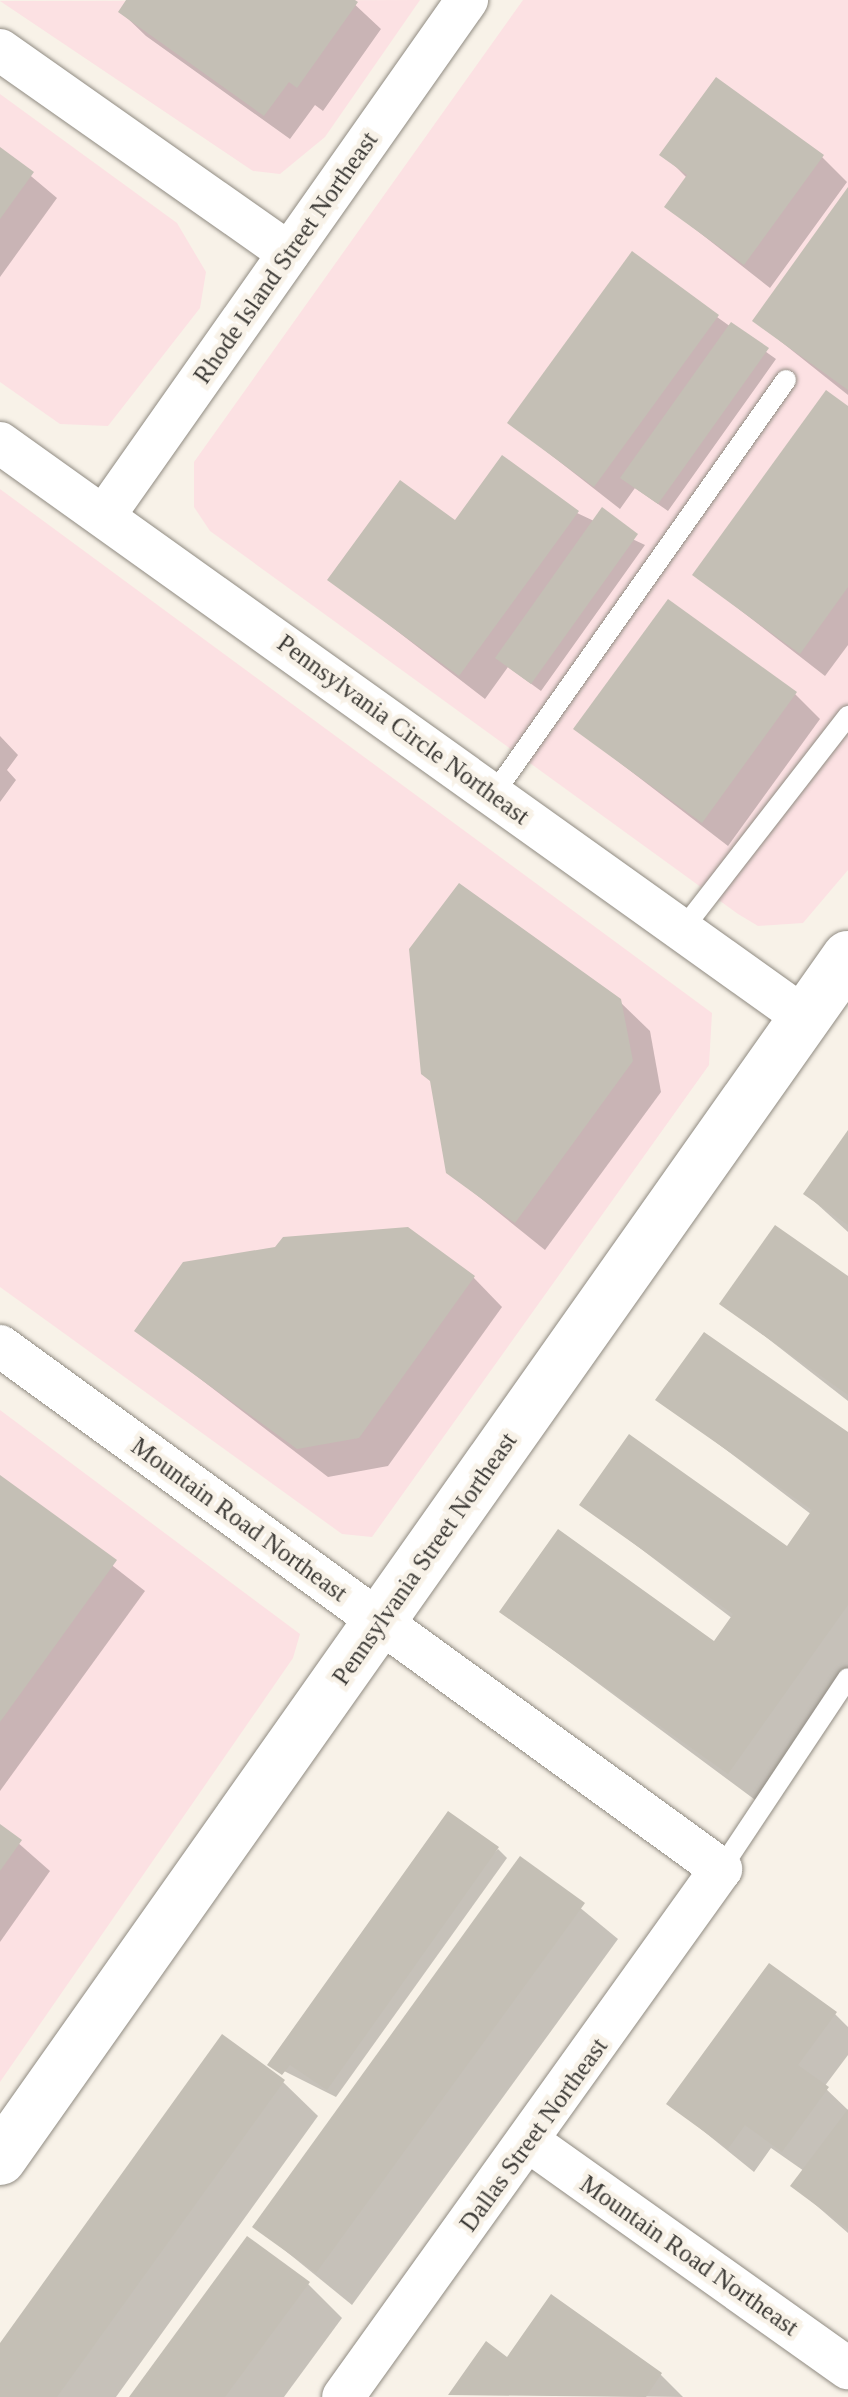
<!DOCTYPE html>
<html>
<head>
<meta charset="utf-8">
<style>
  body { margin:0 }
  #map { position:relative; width:848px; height:2397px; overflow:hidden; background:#f8f2e8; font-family:Georgia,serif }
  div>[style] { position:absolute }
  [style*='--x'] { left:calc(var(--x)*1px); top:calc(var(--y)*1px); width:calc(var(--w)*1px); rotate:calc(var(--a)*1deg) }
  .commercial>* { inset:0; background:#fce1e3 }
  .shadow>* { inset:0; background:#0003 }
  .building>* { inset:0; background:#c4bfb5 }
  .roads { filter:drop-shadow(0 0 2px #908b82) drop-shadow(0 0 2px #908b82) }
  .service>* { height:20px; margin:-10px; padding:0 10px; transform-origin:10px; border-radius:10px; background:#fff }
  .minor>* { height:42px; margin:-21px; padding:0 21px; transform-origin:21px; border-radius:21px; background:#fff }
  .tertiary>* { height:52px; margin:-26px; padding:0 26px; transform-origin:26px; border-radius:26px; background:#fff }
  span { translate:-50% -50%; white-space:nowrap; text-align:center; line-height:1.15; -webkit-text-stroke:9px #f8f2e8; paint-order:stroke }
  .street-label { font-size:25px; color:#3e3c38 }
</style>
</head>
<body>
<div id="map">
  <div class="commercial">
    <i style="clip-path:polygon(420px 0,325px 137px,280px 174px,253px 171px,0 1px)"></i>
    <i style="clip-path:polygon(523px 0,848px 0,848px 870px,803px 923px,758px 926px,738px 914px,210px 531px,194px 507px,194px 462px)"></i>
    <i style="clip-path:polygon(0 94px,177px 223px,206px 272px,200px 308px,108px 426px,60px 424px,0 382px)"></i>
    <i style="clip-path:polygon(0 489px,712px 1013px,709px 1065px,372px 1537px,342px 1534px,0 1287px)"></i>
    <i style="clip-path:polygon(0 1410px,300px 1634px,293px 1658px,0 2082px)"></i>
  </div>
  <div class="shadow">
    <i style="clip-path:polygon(129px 0,350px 0,381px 29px,323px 111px,315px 105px,290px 139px,146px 36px,121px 12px)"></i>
    <i style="clip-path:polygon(0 150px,57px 198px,0 277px)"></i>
    <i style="clip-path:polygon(663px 154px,822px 157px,847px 182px,770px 288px,667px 207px,688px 179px)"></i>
    <i style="clip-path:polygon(848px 191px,848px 395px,755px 321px)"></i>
    <i style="clip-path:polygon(717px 317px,776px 359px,668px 511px,635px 488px,620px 509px,510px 423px)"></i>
    <i style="clip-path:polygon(848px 409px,848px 645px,825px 676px,695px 575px)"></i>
    <i style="clip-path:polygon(577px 513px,645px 545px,541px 691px,508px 667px,485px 699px,331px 580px,455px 523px)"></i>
    <i style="clip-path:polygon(795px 694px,820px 719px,728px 846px,576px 729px)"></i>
    <i style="clip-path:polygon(0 736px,18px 755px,7px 770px,16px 780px,0 802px)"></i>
    <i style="clip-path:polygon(619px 1001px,650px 1031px,661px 1092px,545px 1250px,448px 1172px)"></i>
    <i style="clip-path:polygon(848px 1134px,848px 1232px,806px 1194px)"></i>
    <i style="clip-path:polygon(473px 1277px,502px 1307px,388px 1466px,328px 1477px,138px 1331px)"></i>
    <i style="clip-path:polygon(848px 1279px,848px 1401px,722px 1303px)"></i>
    <i style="clip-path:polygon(659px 1399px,848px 1436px,848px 1675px,758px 1802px,502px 1612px,715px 1644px,733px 1619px,582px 1504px,788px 1549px,812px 1515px)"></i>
    <i style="clip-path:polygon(0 1478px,145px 1591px,0 1791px)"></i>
    <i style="clip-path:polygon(0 1827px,50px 1871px,0 1942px)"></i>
    <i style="clip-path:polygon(498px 1849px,507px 1858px,336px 2097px,270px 2064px)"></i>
    <i style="clip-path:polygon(521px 1859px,618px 1939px,352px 2305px,255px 2226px)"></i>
    <i style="clip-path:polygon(835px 2014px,848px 2027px,848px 2055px,824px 2087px,848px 2110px,848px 2233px,794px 2186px,804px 2171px,771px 2148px,754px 2172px,670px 2104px)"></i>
    <i style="clip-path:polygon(283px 2082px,318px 2116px,116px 2397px,0 2397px,0 2347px)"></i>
    <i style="clip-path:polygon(308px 2284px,342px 2318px,284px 2397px,133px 2397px)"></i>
    <i style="clip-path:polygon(551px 2298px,661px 2375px,683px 2397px,452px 2394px,508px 2360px)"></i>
  </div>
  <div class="building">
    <i style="clip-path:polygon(126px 0,355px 0,358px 2px,297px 88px,289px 82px,264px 116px,118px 12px)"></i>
    <i style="clip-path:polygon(716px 77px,824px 155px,744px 265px,664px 207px,687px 175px,659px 155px)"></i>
    <i style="clip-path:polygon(0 147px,34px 172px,0 219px)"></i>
    <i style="clip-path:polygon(848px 187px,848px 390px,752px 321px)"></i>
    <i style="clip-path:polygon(632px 251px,719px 315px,594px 487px,507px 423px)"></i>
    <i style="clip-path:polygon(731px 322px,769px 348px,658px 504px,620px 478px)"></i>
    <i style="clip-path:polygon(826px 390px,848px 406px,848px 587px,800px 654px,692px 575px)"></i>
    <i style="clip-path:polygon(502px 455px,579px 511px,459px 676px,327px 580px,400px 480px,455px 520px)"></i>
    <i style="clip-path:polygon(602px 507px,638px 534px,531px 684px,495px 658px)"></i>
    <i style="clip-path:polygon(668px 599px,797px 692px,702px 823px,573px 729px)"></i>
    <i style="clip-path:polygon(459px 883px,621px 999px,633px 1061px,515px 1223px,446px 1173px,430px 1081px,421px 1074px,409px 949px)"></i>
    <i style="clip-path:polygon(848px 1130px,848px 1225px,803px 1194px)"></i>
    <i style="clip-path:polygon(775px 1225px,848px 1276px,848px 1395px,719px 1304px)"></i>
    <i style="clip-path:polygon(408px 1227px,475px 1276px,359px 1438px,297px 1449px,134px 1331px,183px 1262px,275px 1247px,283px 1237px)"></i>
    <i style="clip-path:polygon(704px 1332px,848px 1432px,848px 1605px,728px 1774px,499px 1612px,558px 1529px,714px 1641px,733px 1614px,579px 1505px,629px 1434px,787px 1546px,812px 1510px,655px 1400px)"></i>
    <i style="clip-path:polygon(0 1475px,117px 1560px,0 1722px)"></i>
    <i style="clip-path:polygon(448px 1811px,499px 1847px,327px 2090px,290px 2065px,282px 2075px,267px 2065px)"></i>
    <i style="clip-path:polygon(0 1824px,22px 1840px,0 1871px)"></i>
    <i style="clip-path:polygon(520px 1856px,585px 1903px,316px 2273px,252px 2227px)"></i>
    <i style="clip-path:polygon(769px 1963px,837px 2012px,798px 2065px,829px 2087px,782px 2152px,745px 2125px,728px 2149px,666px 2104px)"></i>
    <i style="clip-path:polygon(222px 2034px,285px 2080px,57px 2397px,0 2397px,0 2343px)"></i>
    <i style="clip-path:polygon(848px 2109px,848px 2229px,790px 2186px)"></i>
    <i style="clip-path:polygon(247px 2236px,310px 2282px,225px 2397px,129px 2397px)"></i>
    <i style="clip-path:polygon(551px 2294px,662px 2373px,646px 2397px,448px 2395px,486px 2341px,507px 2357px)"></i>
  </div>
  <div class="roads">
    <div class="service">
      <i style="--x:493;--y:795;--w:508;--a:-54.78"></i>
      <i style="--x:682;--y:930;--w:271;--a:-52.2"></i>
      <i style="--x:721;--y:1869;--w:229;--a:-56.4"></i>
    </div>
    <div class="minor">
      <i style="--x:0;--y:50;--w:353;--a:35.1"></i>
      <i style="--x:0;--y:443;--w:989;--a:35.54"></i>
      <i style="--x:104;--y:516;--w:631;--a:-54.87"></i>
      <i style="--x:0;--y:1346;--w:891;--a:35.96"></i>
      <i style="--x:721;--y:1869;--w:649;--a:125.6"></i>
      <i style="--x:531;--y:2143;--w:389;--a:35.4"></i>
    </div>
    <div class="tertiary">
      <i style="--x:0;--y:2159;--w:1471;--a:-54.8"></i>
    </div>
  </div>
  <div class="street-label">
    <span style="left:286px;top:258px;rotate:-55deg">Rhode Island Street Northeast</span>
    <span style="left:403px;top:730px;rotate:36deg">Pennsylvania Circle Northeast</span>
    <span style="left:239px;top:1520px;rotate:36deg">Mountain Road Northeast</span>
    <span style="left:425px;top:1559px;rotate:-55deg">Pennsylvania Street Northeast</span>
    <span style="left:534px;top:2135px;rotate:-54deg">Dallas Street Northeast</span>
    <span style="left:689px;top:2256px;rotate:35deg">Mountain Road Northeast</span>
  </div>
</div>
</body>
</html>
